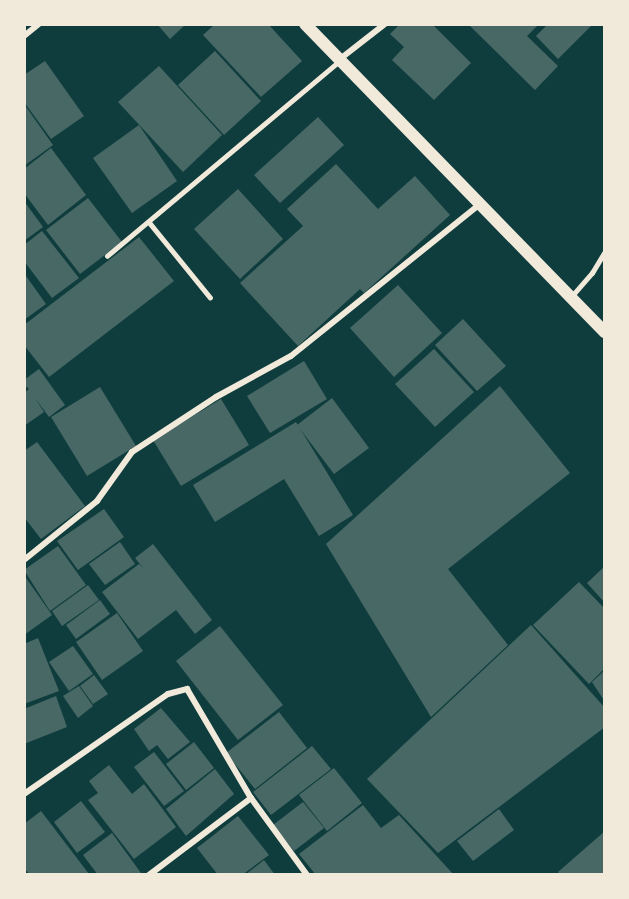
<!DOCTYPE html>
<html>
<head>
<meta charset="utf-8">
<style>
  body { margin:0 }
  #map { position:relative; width:629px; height:899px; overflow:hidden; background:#0f3d3e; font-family:"DM Sans",sans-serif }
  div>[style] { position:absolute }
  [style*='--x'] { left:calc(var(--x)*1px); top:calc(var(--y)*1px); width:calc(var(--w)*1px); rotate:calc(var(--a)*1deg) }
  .building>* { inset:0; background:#486865 }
  .service>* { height:4.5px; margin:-2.25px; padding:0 2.25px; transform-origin:2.25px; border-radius:2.25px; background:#f1e9da }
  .minor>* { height:6px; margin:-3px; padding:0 3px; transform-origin:3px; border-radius:3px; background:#f1e9da }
  .secondary>* { height:12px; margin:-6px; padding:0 6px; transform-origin:6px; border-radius:6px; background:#f1e9da }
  span { translate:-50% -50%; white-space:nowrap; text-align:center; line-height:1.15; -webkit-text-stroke:5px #f1e9da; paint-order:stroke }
  .frame { position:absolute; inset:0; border:26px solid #f1e9da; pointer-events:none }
</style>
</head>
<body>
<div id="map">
  <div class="building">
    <i style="clip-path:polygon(157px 24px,186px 24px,170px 39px)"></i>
    <i style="clip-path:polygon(215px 24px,268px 24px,302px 61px,261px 97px,203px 35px)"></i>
    <i style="clip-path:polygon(400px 24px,432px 24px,471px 63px,434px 100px,392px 60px,404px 47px,390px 34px)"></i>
    <i style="clip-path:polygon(468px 24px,539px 24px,527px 36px,558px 66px,535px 90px)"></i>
    <i style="clip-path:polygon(548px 24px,593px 24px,558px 59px,536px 36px)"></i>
    <i style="clip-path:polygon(215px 51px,261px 101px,224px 135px,178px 85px)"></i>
    <i style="clip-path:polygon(45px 61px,84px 116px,51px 139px,24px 102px,24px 75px)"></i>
    <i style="clip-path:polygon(159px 66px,222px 135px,183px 172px,118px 102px)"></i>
    <i style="clip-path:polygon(24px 104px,53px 145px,24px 166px)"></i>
    <i style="clip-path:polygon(318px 117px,344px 145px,280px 203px,254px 175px)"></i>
    <i style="clip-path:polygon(139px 125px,177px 181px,132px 213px,93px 158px)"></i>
    <i style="clip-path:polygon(51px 148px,86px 195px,48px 225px,24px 193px,24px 169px)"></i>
    <i style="clip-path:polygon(336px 164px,378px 209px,415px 176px,450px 215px,364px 293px,360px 289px,298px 346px,240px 283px,303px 226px,287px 209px)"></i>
    <i style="clip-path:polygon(238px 189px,283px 239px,240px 279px,194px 229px)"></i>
    <i style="clip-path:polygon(88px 198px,122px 242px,80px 274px,46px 230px)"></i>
    <i style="clip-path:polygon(24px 201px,43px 227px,24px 241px)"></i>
    <i style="clip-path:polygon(42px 231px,79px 278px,52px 298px,24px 261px,24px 245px)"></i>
    <i style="clip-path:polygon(139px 237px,174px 281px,49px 377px,24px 345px,24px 325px)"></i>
    <i style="clip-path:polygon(26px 276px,46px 304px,24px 320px,24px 278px)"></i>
    <i style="clip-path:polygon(398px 285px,442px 333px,394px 377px,350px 328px)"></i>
    <i style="clip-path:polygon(463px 319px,506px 366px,477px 391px,435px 345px)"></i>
    <i style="clip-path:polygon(434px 349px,474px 392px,435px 427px,395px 384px)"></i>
    <i style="clip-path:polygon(304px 361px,327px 399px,270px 433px,247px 396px)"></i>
    <i style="clip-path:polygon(39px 369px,65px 405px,49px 417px,35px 398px,44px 412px,24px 426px,24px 393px,29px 389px,27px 387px,24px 389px,24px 380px)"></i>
    <i style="clip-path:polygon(500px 386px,570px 473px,448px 569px,508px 645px,431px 717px,326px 544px)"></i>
    <i style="clip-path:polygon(100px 387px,136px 446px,87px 476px,51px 417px)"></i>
    <i style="clip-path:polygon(332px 398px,369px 448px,334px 474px,297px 425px)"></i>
    <i style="clip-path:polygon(221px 399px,249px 445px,181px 486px,153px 440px)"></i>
    <i style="clip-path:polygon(296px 422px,353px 515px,319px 536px,284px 479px,215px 522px,193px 485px)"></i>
    <i style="clip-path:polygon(37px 442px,85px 506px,41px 539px,24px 517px,24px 451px)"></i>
    <i style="clip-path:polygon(104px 509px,124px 537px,78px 570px,57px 541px)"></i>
    <i style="clip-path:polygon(120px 542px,135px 564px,105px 585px,89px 564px)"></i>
    <i style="clip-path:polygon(153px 544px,212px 620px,195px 634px,176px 610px,138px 639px,102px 592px,139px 564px,143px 568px,135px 558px)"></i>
    <i style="clip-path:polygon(58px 546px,86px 585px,50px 611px,24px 570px)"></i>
    <i style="clip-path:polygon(605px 566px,605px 603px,587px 583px)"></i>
    <i style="clip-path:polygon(24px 575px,52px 615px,24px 635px)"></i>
    <i style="clip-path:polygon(579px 582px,605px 609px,605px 668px,589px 684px,533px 625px)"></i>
    <i style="clip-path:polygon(88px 585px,99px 600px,62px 626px,52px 611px)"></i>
    <i style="clip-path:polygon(100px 600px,110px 614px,76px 639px,66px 625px)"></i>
    <i style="clip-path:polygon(117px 613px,143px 651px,102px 680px,76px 642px)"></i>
    <i style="clip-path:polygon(531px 625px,605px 708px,605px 727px,438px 853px,367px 779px)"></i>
    <i style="clip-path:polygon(220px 626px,283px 705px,238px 740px,176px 661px)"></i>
    <i style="clip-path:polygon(38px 638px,59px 691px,24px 704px,24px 644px)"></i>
    <i style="clip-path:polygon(73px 646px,93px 674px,69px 691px,49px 662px)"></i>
    <i style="clip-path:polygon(605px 670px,605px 702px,592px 682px)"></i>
    <i style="clip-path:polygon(94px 675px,108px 694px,93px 704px,80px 686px)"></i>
    <i style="clip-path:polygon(79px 686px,93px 706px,78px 718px,63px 696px)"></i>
    <i style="clip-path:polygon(56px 696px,67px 727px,24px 744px,24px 709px)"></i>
    <i style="clip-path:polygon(161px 708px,190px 742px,168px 759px,157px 745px,149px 751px,134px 729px)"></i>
    <i style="clip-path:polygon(279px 712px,307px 748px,255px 789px,226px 753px)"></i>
    <i style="clip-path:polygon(194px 742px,214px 768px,186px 790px,166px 764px)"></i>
    <i style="clip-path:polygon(312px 746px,331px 769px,271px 815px,253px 792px)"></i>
    <i style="clip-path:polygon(154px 752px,184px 791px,164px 806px,134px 767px)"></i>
    <i style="clip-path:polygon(109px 765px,132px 794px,144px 784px,176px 827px,134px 859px,88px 800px,98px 793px,89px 781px)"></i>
    <i style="clip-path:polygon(334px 768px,362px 803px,327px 831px,299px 795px)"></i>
    <i style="clip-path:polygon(215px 769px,234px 794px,186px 836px,166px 809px)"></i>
    <i style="clip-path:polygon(81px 801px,105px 832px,77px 853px,54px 822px)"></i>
    <i style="clip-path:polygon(303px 802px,324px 828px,294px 851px,273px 825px)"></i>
    <i style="clip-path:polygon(363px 805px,381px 828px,399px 815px,454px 875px,316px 875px,299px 854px)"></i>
    <i style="clip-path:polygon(499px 809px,514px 830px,473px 861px,457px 841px)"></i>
    <i style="clip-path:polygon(41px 811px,89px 874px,88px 875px,30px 875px,24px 868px,24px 824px)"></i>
    <i style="clip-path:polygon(238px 816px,269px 855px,242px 875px,218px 875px,197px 848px)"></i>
    <i style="clip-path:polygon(605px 831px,605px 875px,561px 875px,558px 872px)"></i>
    <i style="clip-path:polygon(112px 833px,141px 873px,139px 875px,98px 875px,83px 855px)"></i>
    <i style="clip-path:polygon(264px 860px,275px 875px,245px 875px)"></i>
  </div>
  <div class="service">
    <i style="--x:149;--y:222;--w:97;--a:50.9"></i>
    <i style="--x:107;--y:256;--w:303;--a:-40"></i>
    <i style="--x:571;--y:297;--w:32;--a:-49"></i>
    <i style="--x:592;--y:273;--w:26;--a:-59"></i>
  </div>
  <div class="minor">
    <i style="--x:24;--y:36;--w:19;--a:-39"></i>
    <i style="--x:340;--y:59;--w:57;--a:-37.9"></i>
    <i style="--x:24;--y:560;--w:94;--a:-38.9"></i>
    <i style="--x:97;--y:501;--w:60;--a:-54.5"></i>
    <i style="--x:132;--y:452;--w:100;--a:-33.2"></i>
    <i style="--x:216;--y:397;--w:85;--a:-28.7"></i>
    <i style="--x:291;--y:356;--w:243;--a:-38.8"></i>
    <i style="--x:24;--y:794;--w:175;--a:-34.8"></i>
    <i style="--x:168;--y:694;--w:20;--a:-15"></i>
    <i style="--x:187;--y:689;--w:126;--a:59.6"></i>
    <i style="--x:251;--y:798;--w:95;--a:54"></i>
    <i style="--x:149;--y:875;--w:128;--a:-37"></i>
  </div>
  <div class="secondary">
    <i style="--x:305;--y:24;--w:430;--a:45.8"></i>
  </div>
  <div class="frame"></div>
</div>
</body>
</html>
